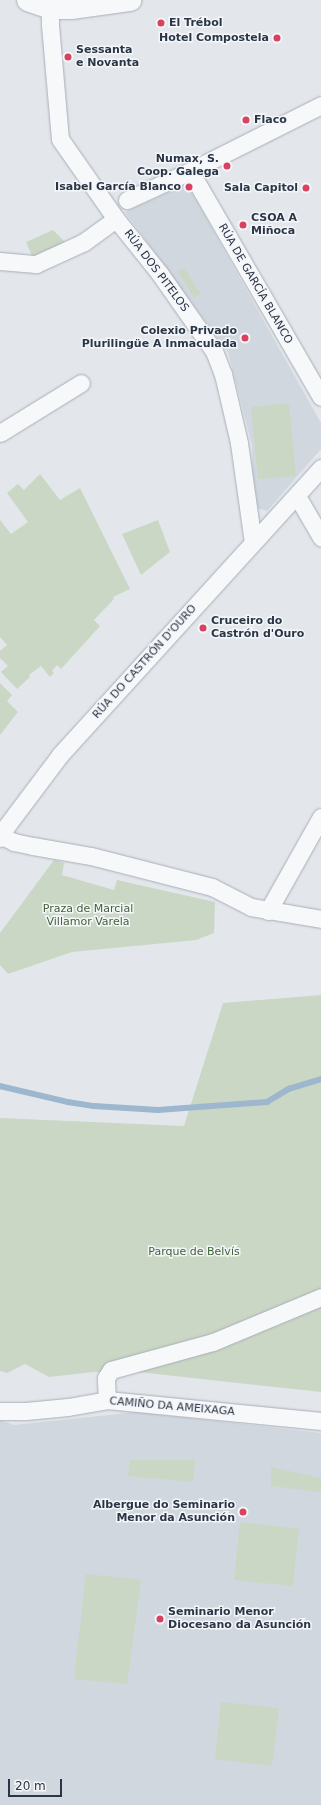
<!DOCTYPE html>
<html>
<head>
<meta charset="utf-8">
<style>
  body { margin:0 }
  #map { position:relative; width:321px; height:1805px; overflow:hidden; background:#e3e7ec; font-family:"DejaVu Sans",sans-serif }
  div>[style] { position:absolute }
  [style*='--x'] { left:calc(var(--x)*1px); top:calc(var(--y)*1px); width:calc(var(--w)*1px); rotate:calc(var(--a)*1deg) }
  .built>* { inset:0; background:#d1d7de }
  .green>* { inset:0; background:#cad7c4 }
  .stream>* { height:5.5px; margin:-2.75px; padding:0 2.75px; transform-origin:2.75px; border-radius:2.75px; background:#9cb7ce }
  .roads { filter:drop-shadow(0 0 1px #a8aeb7) drop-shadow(0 0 1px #a8aeb7) }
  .minor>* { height:17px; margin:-8.5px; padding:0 8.5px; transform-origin:8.5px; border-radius:8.5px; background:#f7f8fa }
  .tertiary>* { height:21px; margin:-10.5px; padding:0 10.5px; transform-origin:10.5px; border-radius:10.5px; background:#f7f8fa }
  .dots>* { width:11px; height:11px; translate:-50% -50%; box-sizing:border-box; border:2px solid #f4f6f9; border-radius:50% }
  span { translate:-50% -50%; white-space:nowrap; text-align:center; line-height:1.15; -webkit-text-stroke:3px #f4f6f9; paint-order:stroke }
  .poi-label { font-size:11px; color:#2a3546; font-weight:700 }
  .left { translate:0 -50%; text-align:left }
  .right { translate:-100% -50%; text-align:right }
  .street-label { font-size:11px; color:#2a3546 }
  .park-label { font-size:11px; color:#416336 }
  .scale { position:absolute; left:8px; top:1779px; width:54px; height:18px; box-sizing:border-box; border:2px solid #2a3546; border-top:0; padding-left:5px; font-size:12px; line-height:14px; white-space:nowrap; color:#2a3546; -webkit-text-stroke:3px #f4f6f9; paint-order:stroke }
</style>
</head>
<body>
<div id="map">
  <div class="built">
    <i style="clip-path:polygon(187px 184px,321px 423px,321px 449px,267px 511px,253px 507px,252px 445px,228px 352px,125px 212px)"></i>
    <i style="clip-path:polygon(137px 1412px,321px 1433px,321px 1805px,0 1805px,0 1420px,14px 1425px)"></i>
  </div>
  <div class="green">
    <i style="clip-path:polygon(53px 230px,67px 244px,33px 258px,26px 242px)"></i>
    <i style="clip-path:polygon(184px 268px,201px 294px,194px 298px,178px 272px)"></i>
    <i style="clip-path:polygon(289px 403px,296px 476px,258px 479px,251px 407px)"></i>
    <i style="clip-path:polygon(40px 474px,60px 500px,80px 488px,130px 589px,113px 597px,114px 599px,94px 620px,100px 626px,61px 669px,57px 665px,52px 671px,54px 673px,50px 677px,41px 666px,29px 675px,30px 677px,17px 689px,1px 672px,8px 666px,0 658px,0 651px,7px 645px,0 637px,0 520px,11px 534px,28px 522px,7px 493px,18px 484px,24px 490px)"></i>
    <i style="clip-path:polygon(158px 520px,170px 552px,141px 575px,122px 534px)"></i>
    <i style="clip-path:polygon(0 683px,12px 695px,7px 701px,18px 712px,0 735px)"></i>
    <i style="clip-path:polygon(54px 860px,64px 863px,62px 875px,114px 890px,117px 880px,215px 902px,214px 933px,196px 940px,72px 952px,8px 974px,0 965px,0 933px)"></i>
    <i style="clip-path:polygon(321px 995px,321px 1392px,129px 1371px,93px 1372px,49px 1377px,25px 1364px,7px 1373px,0 1371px,0 1118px,184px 1126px,223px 1003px)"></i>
    <i style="clip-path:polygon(130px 1460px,195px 1460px,193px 1482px,128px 1476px)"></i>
    <i style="clip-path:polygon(271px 1467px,321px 1478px,321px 1492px,271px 1486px)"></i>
    <i style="clip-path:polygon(240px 1522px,299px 1529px,293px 1586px,234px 1580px)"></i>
    <i style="clip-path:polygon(86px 1574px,141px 1580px,127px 1684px,74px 1679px)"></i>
    <i style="clip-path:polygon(221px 1702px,279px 1708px,272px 1766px,215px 1759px)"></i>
  </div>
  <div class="stream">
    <i style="--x:0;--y:1086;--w:70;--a:13.2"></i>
    <i style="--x:68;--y:1102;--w:26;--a:9"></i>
    <i style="--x:94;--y:1106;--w:64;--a:3.6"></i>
    <i style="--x:158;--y:1110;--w:109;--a:-4.2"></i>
    <i style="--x:267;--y:1102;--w:26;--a:-31"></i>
    <i style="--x:289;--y:1089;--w:34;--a:-17"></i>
  </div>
  <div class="roads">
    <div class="minor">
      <i style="--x:50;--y:8;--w:17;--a:90"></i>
      <i style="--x:50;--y:25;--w:114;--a:85"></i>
      <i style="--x:60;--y:139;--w:98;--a:55"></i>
      <i style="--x:116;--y:219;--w:70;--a:51.3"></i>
      <i style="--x:160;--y:274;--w:94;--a:55"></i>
      <i style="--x:214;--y:351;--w:25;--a:69"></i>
      <i style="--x:223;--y:374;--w:71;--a:76.9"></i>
      <i style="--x:239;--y:443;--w:100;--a:82"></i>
      <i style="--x:190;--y:171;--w:261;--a:59.9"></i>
      <i style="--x:127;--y:200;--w:67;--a:-24.7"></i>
      <i style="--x:188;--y:172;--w:149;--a:-26.7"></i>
      <i style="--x:0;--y:261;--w:36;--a:5"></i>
      <i style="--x:36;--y:264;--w:53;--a:-24.6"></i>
      <i style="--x:84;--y:242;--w:39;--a:-36"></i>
      <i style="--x:0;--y:433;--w:95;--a:-31.7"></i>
      <i style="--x:321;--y:468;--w:388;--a:132.3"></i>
      <i style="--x:60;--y:755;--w:100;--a:126.9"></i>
      <i style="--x:0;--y:835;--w:16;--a:27"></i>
      <i style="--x:14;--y:842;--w:19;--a:12"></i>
      <i style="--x:33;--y:846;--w:59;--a:9.8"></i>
      <i style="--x:91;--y:856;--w:125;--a:14.4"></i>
      <i style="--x:212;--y:887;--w:44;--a:27.1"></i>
      <i style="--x:251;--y:907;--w:71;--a:9.7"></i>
      <i style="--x:297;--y:496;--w:48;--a:59.7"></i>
      <i style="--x:268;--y:911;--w:108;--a:-60.6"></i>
      <i style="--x:107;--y:1400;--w:22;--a:-93"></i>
      <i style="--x:106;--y:1378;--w:9;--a:-58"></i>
      <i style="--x:111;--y:1370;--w:106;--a:-15.4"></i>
      <i style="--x:213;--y:1342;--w:117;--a:-22.6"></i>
      <i style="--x:0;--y:1411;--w:26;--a:0"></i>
      <i style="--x:26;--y:1411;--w:42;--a:-5.4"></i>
      <i style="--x:68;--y:1407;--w:40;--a:-10"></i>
      <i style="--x:107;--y:1400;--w:215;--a:5.6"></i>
    </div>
    <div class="tertiary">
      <i style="--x:27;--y:0;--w:24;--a:19"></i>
      <i style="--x:50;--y:8;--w:21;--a:0"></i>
      <i style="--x:71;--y:8;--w:60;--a:-7.7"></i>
      <i style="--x:0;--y:835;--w:1;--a:90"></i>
    </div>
  </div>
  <div class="dots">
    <i style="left:161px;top:23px;background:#d84260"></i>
    <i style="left:277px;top:38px;background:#d84260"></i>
    <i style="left:68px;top:57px;background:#d84260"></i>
    <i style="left:246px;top:120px;background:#d84260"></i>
    <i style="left:227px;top:166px;background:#d84260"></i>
    <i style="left:189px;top:187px;background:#d84260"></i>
    <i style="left:306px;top:188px;background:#d84260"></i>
    <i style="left:243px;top:225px;background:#d84260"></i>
    <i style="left:245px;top:338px;background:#d84260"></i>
    <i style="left:203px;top:628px;background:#d84260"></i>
    <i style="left:243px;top:1512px;background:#d84260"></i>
    <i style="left:160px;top:1619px;background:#d84260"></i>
  </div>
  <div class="poi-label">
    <span class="left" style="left:169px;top:23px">El Trébol</span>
    <span class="right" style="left:269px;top:38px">Hotel Compostela</span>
    <span class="left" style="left:76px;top:57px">Sessanta<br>e Novanta</span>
    <span class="left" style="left:254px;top:120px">Flaco</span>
    <span class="right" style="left:219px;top:166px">Numax, S.<br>Coop. Galega</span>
    <span class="right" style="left:181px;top:187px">Isabel García Blanco</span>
    <span class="right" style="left:298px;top:188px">Sala Capitol</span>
    <span class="left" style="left:251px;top:225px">CSOA A<br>Miñoca</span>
    <span class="right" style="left:237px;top:338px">Colexio Privado<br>Plurilingüe A Inmaculada</span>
    <span class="left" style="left:211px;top:628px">Cruceiro do<br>Castrón d'Ouro</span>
    <span class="right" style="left:235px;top:1512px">Albergue do Seminario<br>Menor da Asunción</span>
    <span class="left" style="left:168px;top:1619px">Seminario Menor<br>Diocesano da Asunción</span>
  </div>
  <div class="street-label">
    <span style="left:156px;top:271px;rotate:53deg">RÚA DOS PITELOS</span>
    <span style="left:255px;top:284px;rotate:60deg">RÚA DE GARCÍA BLANCO</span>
    <span style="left:145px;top:662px;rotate:-48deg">RÚA DO CASTRÓN D'OURO</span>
    <span style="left:172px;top:1407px;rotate:5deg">CAMIÑO DA AMEIXAGA</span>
  </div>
  <div class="park-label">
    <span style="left:88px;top:916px">Praza de Marcial<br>Villamor Varela</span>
    <span style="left:194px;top:1252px">Parque de Belvís</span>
  </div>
  <div class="scale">20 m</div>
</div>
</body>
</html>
